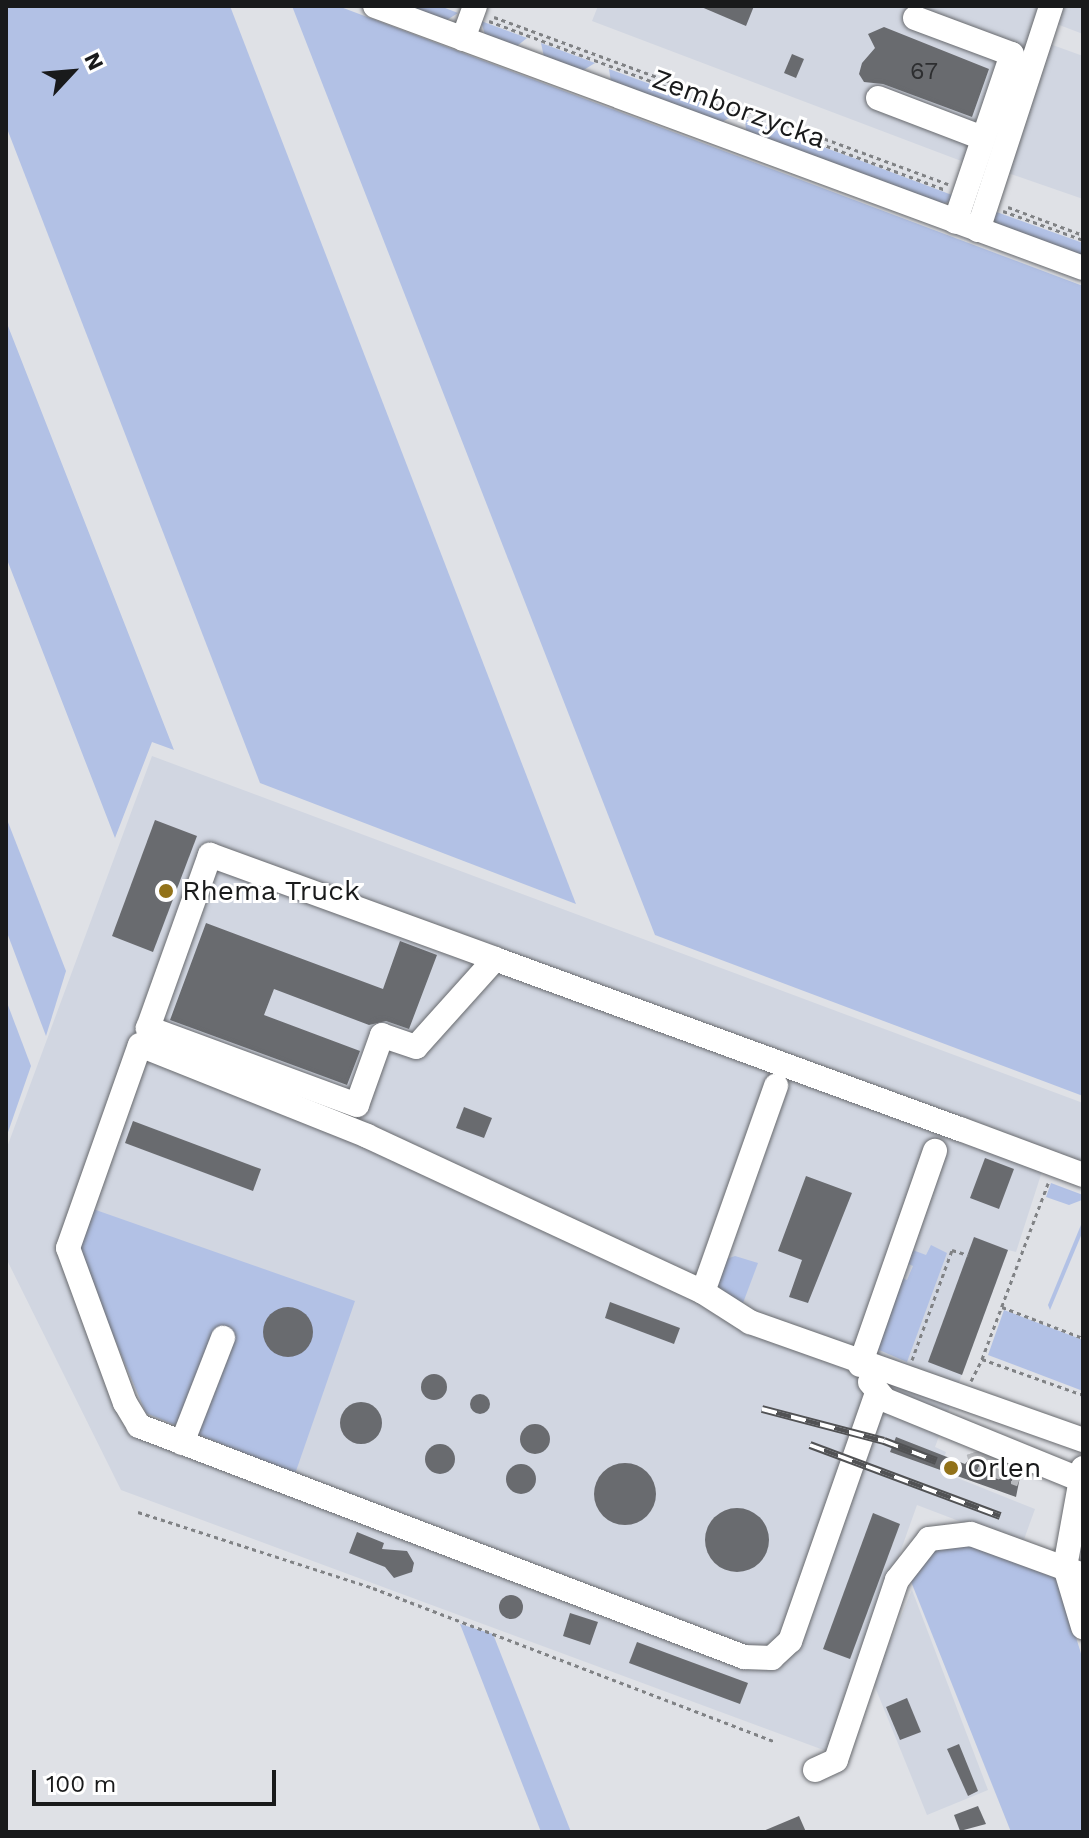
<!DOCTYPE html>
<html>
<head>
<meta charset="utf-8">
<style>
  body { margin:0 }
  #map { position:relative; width:1089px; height:1838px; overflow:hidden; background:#dfe1e6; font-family:"Work Sans",sans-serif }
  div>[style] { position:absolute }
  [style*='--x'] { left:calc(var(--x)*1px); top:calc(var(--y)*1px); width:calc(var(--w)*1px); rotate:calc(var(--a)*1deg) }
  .built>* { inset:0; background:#d1d6e1 }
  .green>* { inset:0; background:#b2c1e5 }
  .building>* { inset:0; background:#696b6f }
  .round { border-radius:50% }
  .minor-tunnel>* { height:24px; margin-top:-12px; transform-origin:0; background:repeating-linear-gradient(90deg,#b7b9bd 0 24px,transparent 0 36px) }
  .path>* { height:3px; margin-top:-1.5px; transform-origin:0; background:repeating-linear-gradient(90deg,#808285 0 4px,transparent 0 8px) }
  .roads { filter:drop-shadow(0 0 2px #686a6e) drop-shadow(0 0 2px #686a6e) }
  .minor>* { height:24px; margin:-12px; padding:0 12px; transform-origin:12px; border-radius:12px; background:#fff }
  .rail>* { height:8px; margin-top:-4px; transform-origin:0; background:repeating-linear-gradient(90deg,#fff 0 15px,#515254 0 30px); box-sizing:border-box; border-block:2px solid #515254 }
  .dots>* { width:22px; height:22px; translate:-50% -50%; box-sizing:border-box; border:4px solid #fff; border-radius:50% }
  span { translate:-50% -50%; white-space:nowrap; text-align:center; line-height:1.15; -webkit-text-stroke:6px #fff; paint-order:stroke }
  .number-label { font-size:24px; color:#2d2e30 }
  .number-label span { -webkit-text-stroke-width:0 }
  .street-label { font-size:28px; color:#191a1b }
  .poi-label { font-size:28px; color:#191a1b }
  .left { translate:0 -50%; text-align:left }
  .frame { position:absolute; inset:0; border:8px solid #191a1b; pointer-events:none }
  .north { position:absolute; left:32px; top:32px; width:80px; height:80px; -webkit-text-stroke:6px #fff; paint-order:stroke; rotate:64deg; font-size:22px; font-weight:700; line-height:32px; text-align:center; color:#191a1b }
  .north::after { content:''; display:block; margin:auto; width:28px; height:36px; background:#191a1b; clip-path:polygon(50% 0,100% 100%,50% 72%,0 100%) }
  .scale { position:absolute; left:32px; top:1770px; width:244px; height:36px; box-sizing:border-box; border:4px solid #191a1b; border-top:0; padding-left:10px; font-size:24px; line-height:28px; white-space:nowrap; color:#191a1b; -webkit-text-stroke:6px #fff; paint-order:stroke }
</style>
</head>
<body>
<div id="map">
  <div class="built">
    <i style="clip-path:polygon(598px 6px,1037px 6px,1056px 13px,1058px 6px,1083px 6px,1083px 34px,1041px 18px,985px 170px,592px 21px)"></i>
    <i style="clip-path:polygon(1047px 43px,1083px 56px,1083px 199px,1002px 171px)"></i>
    <i style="clip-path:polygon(152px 756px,1083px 1103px,1083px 1162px,1048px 1153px,1016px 1252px,1008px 1250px,935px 1447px,946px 1452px,940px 1471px,1035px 1509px,1022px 1545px,917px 1505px,829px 1752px,121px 1490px,6px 1258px,6px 1150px)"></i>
    <i style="clip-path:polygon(912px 1590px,988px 1790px,927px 1815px,873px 1682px)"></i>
  </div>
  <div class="green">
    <i style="clip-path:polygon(6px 6px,230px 6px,576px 904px,260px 783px,6px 126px)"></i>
    <i style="clip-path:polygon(292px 6px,338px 6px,1083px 286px,1083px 1096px,655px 935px)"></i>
    <i style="clip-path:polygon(402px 6px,440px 6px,458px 13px,447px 20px)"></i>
    <i style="clip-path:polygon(481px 21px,527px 38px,517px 46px,485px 35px)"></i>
    <i style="clip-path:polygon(541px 43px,595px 63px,582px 71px,544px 57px)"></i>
    <i style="clip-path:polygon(609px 69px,732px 114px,731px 117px,720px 123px,611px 82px)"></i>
    <i style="clip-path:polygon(745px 119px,859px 160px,960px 198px,942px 204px,746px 131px)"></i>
    <i style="clip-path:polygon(991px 210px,1083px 243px,1083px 258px,994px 224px)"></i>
    <i style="clip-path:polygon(6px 321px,174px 750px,152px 742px,115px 838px,6px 557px)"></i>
    <i style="clip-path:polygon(6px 817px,66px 971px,46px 1036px,6px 930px)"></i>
    <i style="clip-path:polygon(6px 1000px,31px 1066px,6px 1138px)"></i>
    <i style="clip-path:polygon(1051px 1183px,1083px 1195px,1082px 1200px,1069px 1205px,1046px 1197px)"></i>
    <i style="clip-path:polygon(93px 1209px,355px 1301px,295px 1474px,146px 1413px,77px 1250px)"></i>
    <i style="clip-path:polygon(1083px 1220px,1083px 1231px,1050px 1310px,1048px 1305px)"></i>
    <i style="clip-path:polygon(931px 1245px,947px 1253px,907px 1362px,877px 1349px,899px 1277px,907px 1280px,913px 1266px,902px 1261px,910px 1249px,926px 1255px)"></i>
    <i style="clip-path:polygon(735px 1256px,758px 1263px,743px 1303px,727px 1298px,718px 1285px,726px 1259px)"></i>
    <i style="clip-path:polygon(1004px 1310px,1083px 1340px,1083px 1391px,988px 1355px)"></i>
    <i style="clip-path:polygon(960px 1541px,1058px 1579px,1083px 1660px,1083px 1832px,1011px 1832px,908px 1574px,924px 1553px)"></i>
    <i style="clip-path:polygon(460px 1624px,493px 1634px,571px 1832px,541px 1832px)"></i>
  </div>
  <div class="building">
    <i style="clip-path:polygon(699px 6px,754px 6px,746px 26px)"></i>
    <i style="clip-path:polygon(884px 27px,989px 69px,972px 117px,883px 84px,864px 82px,859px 74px,862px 63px,875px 48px,868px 34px)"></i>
    <i style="clip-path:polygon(792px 54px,804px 59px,796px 78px,784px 73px)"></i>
    <i style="clip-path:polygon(155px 820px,197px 836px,153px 952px,112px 936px)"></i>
    <i style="clip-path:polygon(206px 923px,383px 989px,400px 941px,437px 955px,409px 1029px,386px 1021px,369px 1025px,274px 989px,264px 1015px,360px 1051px,347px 1085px,170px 1020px)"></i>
    <i style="clip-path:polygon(464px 1107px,492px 1118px,484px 1138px,456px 1128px)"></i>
    <i style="clip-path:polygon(133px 1121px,261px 1169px,253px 1191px,125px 1143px)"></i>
    <i style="clip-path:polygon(985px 1158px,1014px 1169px,999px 1209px,970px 1198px)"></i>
    <i style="clip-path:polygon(806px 1176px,852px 1193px,808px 1303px,789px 1297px,802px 1260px,778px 1251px)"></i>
    <i style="clip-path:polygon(974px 1237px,1008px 1250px,962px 1375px,928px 1362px)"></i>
    <i style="clip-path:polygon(610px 1302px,680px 1328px,674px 1344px,605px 1318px)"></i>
    <i class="round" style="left:263px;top:1307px;width:50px;height:50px"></i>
    <i class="round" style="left:421px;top:1374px;width:26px;height:26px"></i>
    <i class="round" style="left:470px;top:1394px;width:20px;height:20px"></i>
    <i class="round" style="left:340px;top:1402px;width:42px;height:42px"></i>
    <i class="round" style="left:520px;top:1424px;width:30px;height:30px"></i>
    <i style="clip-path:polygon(896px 1437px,965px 1464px,975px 1453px,1021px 1472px,1016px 1497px,890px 1452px)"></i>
    <i class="round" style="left:425px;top:1444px;width:30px;height:30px"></i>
    <i class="round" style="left:594px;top:1463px;width:62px;height:62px"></i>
    <i class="round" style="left:506px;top:1464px;width:30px;height:30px"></i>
    <i class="round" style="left:705px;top:1508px;width:64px;height:64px"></i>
    <i style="clip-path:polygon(873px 1513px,900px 1524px,850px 1659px,823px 1649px)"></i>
    <i style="clip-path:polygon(357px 1532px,384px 1543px,382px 1549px,407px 1551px,414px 1563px,412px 1572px,394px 1578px,385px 1567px,349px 1553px)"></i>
    <i class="round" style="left:499px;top:1595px;width:24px;height:24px"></i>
    <i style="clip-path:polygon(570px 1613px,598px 1622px,590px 1645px,563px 1636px)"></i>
    <i style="clip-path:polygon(637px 1642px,748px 1683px,740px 1704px,629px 1663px)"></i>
    <i style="clip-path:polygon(907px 1698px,921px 1732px,900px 1740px,886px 1707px)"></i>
    <i style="clip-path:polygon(959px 1744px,978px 1791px,968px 1796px,947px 1749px)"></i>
    <i style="clip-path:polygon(978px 1806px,986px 1824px,960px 1831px,954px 1815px)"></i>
    <i style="clip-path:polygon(799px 1816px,806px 1832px,761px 1832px)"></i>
  </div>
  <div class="minor-tunnel">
    <i style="--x:978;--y:1451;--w:9;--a:72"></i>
    <i style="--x:981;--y:1460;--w:43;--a:20.6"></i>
  </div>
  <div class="path">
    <i style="--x:494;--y:17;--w:484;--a:20.2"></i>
    <i style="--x:489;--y:21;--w:485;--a:20.3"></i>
    <i style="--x:1008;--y:207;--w:80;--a:20.5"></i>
    <i style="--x:1003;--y:211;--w:85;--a:19.9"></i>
    <i style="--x:1002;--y:1307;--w:87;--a:20.9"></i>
    <i style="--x:982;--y:1359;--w:188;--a:-69.4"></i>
    <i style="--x:912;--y:1360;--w:117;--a:-70"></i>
    <i style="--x:952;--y:1250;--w:17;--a:17"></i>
    <i style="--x:971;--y:1381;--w:25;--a:-63"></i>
    <i style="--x:982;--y:1359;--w:107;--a:19.6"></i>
    <i style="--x:138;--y:1512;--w:247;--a:17.9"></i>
    <i style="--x:373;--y:1588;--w:429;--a:20.9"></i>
  </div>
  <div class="roads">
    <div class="minor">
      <i style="--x:375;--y:6;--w:755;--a:20.31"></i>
      <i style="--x:915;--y:18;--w:103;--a:20.4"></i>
      <i style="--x:1012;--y:54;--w:177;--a:108.7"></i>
      <i style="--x:463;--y:39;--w:35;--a:-70"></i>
      <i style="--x:878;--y:98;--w:112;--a:20.9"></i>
      <i style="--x:978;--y:230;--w:236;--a:-71.9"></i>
      <i style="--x:495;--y:959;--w:118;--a:131.9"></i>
      <i style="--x:416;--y:1047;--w:36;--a:-161"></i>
      <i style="--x:382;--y:1035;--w:74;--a:109.7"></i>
      <i style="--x:357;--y:1105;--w:223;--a:-159.8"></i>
      <i style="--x:148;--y:1028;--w:184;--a:-70.3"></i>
      <i style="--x:210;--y:855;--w:303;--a:20"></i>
      <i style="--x:495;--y:959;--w:495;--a:20.1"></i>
      <i style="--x:960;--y:1129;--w:131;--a:20.5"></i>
      <i style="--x:703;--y:1292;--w:219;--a:-70.5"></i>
      <i style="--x:860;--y:1365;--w:227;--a:-70.7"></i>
      <i style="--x:870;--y:1382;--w:23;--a:50"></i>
      <i style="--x:885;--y:1400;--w:214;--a:22.2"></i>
      <i style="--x:877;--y:1393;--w:263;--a:109.3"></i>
      <i style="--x:790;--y:1641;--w:25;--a:137"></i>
      <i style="--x:772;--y:1658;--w:28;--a:-178"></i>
      <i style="--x:744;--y:1657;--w:648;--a:-159.1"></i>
      <i style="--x:139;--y:1426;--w:27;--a:-121"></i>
      <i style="--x:125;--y:1403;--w:165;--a:-110.2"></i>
      <i style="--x:68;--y:1248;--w:215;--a:-70.5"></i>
      <i style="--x:140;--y:1045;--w:245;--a:21.8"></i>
      <i style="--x:367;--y:1136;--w:370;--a:24.9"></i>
      <i style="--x:703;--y:1292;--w:56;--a:32.6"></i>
      <i style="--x:750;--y:1322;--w:353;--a:19.5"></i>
      <i style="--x:182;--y:1443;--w:113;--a:-68.7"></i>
      <i style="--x:1083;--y:1468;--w:101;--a:100.3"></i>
      <i style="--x:1065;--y:1567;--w:63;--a:73.3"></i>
      <i style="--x:815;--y:1770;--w:23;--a:-25"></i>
      <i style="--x:836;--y:1760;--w:190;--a:-71.3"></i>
      <i style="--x:897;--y:1580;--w:52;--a:-52"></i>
      <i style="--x:929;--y:1539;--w:42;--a:-6.8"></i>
      <i style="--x:971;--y:1534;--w:119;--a:20.1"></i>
    </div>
  </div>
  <div class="rail">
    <i style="--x:762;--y:1409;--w:126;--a:14.7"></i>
    <i style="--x:884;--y:1441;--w:56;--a:21"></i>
    <i style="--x:810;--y:1445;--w:203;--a:20.5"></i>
  </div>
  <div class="dots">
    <i style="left:166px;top:891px;background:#927219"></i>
    <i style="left:951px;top:1468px;background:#927219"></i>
  </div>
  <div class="number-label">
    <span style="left:924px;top:72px">67</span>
  </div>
  <div class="street-label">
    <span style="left:739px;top:109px;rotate:20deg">Zemborzycka</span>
  </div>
  <div class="poi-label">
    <span class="left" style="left:182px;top:891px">Rhema Truck</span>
    <span class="left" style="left:967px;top:1468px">Orlen</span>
  </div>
  <div class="frame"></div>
  <div class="north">N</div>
  <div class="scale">100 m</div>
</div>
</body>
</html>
